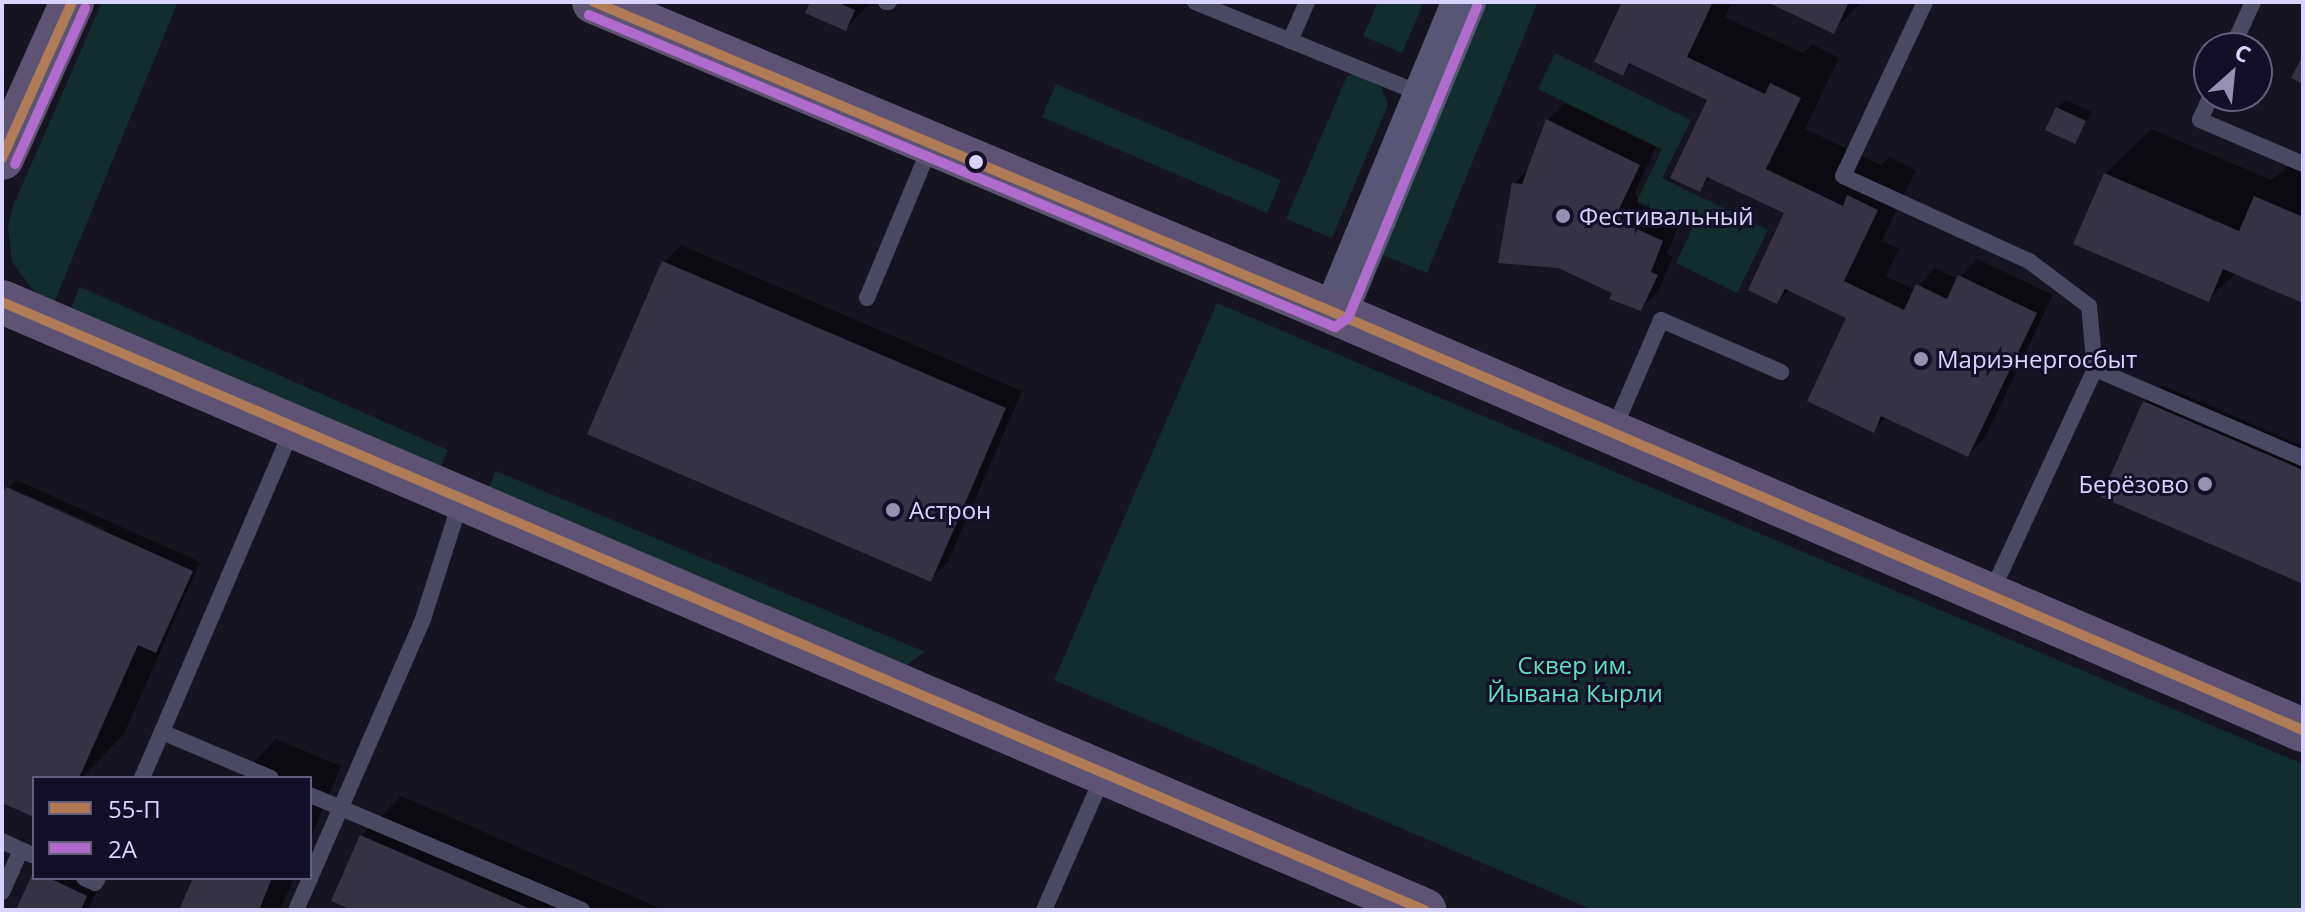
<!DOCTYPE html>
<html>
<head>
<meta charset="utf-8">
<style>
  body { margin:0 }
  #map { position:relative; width:2305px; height:912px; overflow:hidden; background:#161421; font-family:"Open Sans",sans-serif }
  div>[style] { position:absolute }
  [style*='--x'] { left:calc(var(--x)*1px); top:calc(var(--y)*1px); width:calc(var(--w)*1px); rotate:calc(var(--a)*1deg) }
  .green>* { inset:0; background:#132c2d }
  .shadow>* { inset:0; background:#0007 }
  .building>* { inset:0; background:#343243 }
  .lane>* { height:16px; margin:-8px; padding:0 8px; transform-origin:8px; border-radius:8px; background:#4a4962 }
  .secondary>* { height:44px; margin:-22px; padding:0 22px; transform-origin:22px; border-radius:22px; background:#575674 }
  .primary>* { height:44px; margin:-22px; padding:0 22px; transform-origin:22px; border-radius:22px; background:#5e5373 }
  .bus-1>* { height:10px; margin:-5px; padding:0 5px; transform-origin:5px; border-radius:5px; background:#b07c57 }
  .bus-2>* { height:10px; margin:-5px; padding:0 5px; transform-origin:5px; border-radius:5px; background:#b06ccc }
  .dots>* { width:22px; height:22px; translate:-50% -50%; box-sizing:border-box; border:4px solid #130f26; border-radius:50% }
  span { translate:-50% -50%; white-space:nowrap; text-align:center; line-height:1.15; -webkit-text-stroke:6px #130f26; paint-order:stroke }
  .poi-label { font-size:24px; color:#d9d4ff }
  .left { translate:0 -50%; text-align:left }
  .right { translate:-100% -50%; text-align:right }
  .park-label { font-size:24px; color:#5fe0c0 }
  .frame { position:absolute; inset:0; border:4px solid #d9d4ff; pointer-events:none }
  .legend { position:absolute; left:32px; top:776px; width:280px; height:104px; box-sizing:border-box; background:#130f26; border:2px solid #625e7d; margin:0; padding:10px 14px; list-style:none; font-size:24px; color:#d9d4ff }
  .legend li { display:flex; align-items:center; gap:16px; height:40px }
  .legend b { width:40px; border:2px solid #625e7d }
  .north { position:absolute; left:2193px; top:32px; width:80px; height:80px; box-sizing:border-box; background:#130f26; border:2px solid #625e7d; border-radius:50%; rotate:27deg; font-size:22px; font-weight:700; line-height:32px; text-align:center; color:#d9d4ff }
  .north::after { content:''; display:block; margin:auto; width:28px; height:36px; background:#9591b1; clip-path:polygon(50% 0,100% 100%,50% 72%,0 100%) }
</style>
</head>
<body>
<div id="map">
  <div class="green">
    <i style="clip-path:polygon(102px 2px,178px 2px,53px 305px,33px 290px,12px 262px,8px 227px,13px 206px)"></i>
    <i style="clip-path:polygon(1378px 2px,1424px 2px,1402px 53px,1363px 36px)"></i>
    <i style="clip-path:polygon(1483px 2px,1538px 2px,1427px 273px,1380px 254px)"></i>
    <i style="clip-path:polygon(1555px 53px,1691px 120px,1662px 178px,1768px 230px,1737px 293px,1676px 263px,1692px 229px,1637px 201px,1662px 149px,1538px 89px)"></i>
    <i style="clip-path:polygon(1359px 73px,1381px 87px,1388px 105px,1332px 238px,1286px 219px,1347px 76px)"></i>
    <i style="clip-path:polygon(1056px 84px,1281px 180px,1267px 213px,1042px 117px)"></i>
    <i style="clip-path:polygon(80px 287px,448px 450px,438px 473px,70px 310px)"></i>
    <i style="clip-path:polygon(1217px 303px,2303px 764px,2303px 910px,1593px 910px,1054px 680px)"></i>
    <i style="clip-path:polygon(496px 471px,925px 652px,902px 668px,486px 493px)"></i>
  </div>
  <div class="shadow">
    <i style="clip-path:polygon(812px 2px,872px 2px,845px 29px)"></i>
    <i style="clip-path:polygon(1625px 2px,1732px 2px,1725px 17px,1803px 53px,1812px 44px,1839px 58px,1805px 129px,1881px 165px,1889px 157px,1916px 170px,1882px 241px,1899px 249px,1886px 276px,1915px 290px,1935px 268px,1958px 279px,1977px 259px,2053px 295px,1985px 438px,1968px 455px,1887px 416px,1873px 430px,1853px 310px,1790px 289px,1777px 302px,1787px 212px,1712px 177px,1699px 189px,1710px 100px,1633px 63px,1623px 73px)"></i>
    <i style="clip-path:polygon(1771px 2px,1861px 2px,1833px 32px)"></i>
    <i style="clip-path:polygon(2066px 100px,2092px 112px,2074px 141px,2057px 108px)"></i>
    <i style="clip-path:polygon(1565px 103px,1656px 147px,1635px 192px,1639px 205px,1679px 224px,1667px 254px,1673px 257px,1658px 292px,1640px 309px,1614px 292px,1514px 184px,1530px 167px,1548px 120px)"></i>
    <i style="clip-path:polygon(2151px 129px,2272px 180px,2303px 152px,2303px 301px,2236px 273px,2208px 300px,2105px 174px)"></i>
    <i style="clip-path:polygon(681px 245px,1022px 391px,948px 562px,931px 579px,664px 262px)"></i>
    <i style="clip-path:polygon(2162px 385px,2303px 446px,2303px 582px,2144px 402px)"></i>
    <i style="clip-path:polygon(16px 480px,200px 562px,124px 734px,82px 778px,34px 778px,34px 815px,2px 801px,2px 500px,102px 532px,105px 529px,9px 487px)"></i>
    <i style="clip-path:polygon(276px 739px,341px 766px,310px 840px,310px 778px,238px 778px)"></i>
    <i style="clip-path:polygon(401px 796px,664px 910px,357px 910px,361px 836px)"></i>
    <i style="clip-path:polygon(34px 875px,34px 878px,102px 879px,88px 910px,18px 910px)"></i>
    <i style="clip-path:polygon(195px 878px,294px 878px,280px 910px,181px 910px)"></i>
  </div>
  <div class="building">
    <i style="clip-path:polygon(810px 2px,837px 2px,855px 10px,846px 31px,805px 13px)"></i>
    <i style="clip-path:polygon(1622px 2px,1713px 2px,1687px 57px,1765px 94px,1770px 83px,1801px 98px,1766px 169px,1843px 206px,1847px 195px,1878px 210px,1844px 281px,1904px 310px,1916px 284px,1947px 299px,1958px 275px,2037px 313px,1968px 457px,1881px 416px,1874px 433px,1807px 401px,1846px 318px,1785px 289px,1777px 304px,1748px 290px,1784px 213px,1707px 177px,1700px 192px,1670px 178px,1707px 100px,1629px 63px,1623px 76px,1594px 62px)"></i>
    <i style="clip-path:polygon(1767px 2px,1849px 2px,1834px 34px)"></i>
    <i style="clip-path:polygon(2303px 55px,2303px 84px,2291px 78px)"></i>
    <i style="clip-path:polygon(2056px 107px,2086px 121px,2075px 144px,2045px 130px)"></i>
    <i style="clip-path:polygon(1546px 119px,1640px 165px,1618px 211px,1622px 222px,1663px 241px,1651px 272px,1658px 275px,1641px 311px,1609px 299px,1612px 293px,1558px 268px,1498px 263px,1512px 183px,1522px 184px)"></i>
    <i style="clip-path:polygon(2104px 173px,2239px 231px,2254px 196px,2303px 217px,2303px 303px,2223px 269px,2209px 302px,2073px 244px)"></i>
    <i style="clip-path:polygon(662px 261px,1006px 408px,931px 582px,587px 434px)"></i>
    <i style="clip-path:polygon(2143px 401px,2303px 470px,2303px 584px,2101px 497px)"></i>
    <i style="clip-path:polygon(6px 487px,193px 571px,156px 653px,138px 645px,79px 778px,34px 778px,34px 817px,2px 803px,2px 495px)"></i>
    <i style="clip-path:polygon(360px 835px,533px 910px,352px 910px,331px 901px)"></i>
    <i style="clip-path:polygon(34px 870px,34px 878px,49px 878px,87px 896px,81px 910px,16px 910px)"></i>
    <i style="clip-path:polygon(193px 878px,272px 878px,259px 910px,179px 910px)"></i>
  </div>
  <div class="lane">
    <i style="--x:886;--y:2;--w:3;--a:0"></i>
    <i style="--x:1195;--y:2;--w:247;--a:22.1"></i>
    <i style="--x:1925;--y:2;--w:192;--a:115.2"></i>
    <i style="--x:1843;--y:176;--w:205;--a:24.6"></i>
    <i style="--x:2029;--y:261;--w:75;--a:36.9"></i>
    <i style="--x:2089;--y:306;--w:63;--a:84.6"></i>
    <i style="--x:2095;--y:369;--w:247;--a:114.9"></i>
    <i style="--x:1290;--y:41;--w:43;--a:-66.4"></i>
    <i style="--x:2232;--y:48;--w:51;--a:-65.5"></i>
    <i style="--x:2211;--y:96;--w:26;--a:115"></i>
    <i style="--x:2200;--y:120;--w:112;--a:23.1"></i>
    <i style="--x:867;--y:298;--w:166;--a:-67.3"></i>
    <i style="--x:2095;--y:369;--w:226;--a:23.2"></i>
    <i style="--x:1613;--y:431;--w:121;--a:-66.6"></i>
    <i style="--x:1661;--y:320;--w:131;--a:23.4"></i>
    <i style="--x:162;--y:732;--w:118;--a:22.9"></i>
    <i style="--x:142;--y:778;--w:379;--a:-66.7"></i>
    <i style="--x:310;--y:795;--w:295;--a:22.9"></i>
    <i style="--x:2;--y:841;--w:35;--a:25"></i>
    <i style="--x:84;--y:878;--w:12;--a:24"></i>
    <i style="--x:95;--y:883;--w:6;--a:-59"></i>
    <i style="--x:310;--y:878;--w:283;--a:-66.4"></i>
    <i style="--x:423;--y:619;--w:125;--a:-72.3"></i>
    <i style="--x:2;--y:892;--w:46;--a:-65.7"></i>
    <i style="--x:296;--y:910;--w:35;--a:-66"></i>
    <i style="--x:1044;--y:910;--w:146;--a:-66.2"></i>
  </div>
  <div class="secondary">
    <i style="--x:1335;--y:313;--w:337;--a:-67.5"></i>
  </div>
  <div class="primary">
    <i style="--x:594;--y:2;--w:804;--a:22.77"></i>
    <i style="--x:1335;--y:313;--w:1054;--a:23.31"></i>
    <i style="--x:2;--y:158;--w:171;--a:-65.8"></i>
    <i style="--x:2;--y:302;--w:1547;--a:23.15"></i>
  </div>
  <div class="bus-1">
    <i style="--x:594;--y:2;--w:804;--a:22.77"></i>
    <i style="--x:1335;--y:313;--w:1054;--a:23.31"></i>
    <i style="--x:2;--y:158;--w:171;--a:-65.8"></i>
    <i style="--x:2;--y:302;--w:1547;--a:23.15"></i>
  </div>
  <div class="bus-2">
    <i style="--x:589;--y:15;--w:809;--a:22.7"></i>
    <i style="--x:1335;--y:327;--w:16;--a:-35"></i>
    <i style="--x:1348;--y:318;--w:337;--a:-67.5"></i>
    <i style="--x:15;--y:164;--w:171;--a:-65.8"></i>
  </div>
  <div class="dots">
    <i style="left:976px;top:162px;background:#d9d4ff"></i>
    <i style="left:1563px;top:216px;background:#9591b1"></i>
    <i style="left:1921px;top:359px;background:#9591b1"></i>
    <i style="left:2205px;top:484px;background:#9591b1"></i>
    <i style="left:893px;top:510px;background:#9591b1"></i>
  </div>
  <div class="poi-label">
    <span class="left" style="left:1579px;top:216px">Фестивальный</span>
    <span class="left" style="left:1937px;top:359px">Мариэнергосбыт</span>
    <span class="right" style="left:2189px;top:484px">Берёзово</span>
    <span class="left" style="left:909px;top:510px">Астрон</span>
  </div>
  <div class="park-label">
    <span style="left:1575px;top:679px">Сквер им.<br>Йывана Кырли</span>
  </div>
  <div class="frame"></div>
  <ul class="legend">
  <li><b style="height:10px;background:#b07c57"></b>55-П</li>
  <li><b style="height:10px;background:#b06ccc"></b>2А</li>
  </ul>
  <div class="north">С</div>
</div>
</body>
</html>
